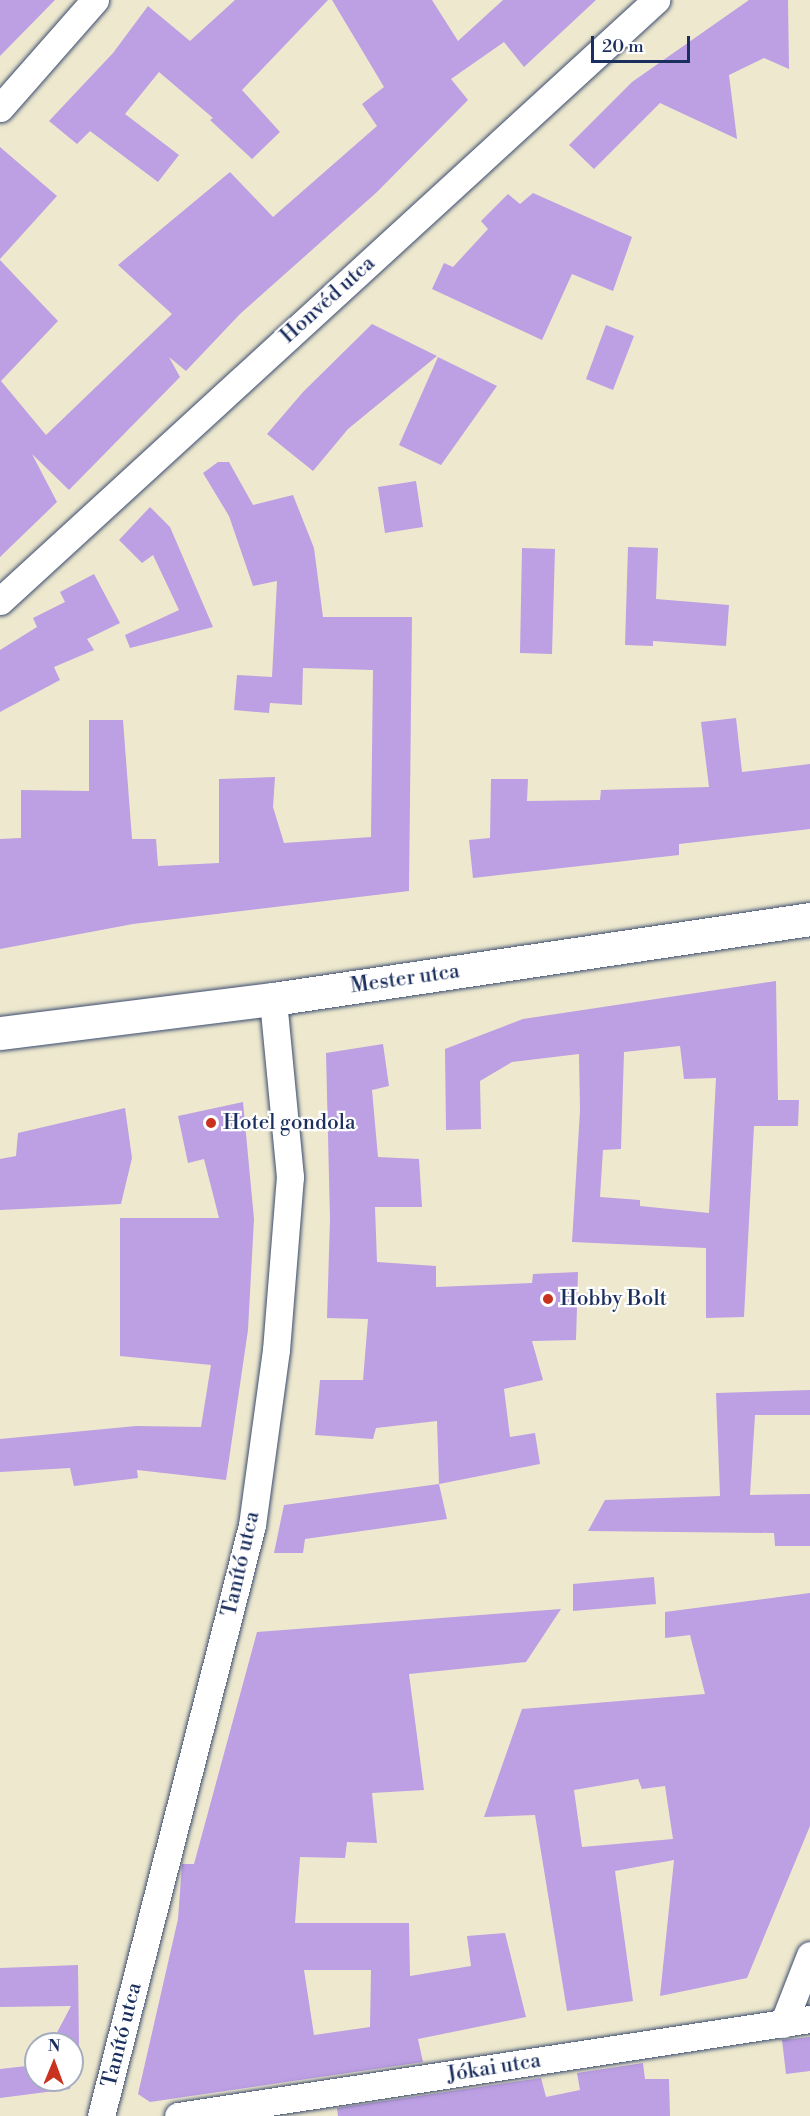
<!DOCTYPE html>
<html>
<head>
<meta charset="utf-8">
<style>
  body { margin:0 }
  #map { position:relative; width:810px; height:2116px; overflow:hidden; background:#eee9ce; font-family:"Libre Bodoni",serif }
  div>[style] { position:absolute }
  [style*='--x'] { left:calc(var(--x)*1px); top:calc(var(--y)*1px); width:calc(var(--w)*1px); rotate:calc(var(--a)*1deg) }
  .building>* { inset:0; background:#bd9fe3 }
  .roads { filter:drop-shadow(0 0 2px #3b4b6f) drop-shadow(0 0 2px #3b4b6f) }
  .minor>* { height:27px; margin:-13.5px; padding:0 13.5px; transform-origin:13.5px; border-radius:13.5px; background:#fff }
  .tertiary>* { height:33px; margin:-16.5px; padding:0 16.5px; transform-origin:16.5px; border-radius:16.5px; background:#fff }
  .dots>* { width:16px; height:16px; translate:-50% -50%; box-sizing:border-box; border:3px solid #fff; border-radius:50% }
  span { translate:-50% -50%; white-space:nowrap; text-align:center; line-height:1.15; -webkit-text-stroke:4.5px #fff; paint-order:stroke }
  .street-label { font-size:21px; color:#1b2f5e }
  .poi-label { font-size:21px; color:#1b2f5e }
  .left { translate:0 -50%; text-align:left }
  .north { position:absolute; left:24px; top:2032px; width:60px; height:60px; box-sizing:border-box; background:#fff; border:2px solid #a4acbf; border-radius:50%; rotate:1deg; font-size:16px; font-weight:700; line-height:24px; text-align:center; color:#1b2f5e }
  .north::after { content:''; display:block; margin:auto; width:21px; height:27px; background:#c8321e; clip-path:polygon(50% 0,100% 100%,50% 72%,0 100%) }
  .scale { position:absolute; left:591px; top:36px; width:99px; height:27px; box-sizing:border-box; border:3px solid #1b2f5e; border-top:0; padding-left:8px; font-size:18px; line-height:21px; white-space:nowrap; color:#1b2f5e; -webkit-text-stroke:4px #fff; paint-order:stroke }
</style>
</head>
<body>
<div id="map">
  <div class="building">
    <i style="clip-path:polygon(0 0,55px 0,0 56px)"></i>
    <i style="clip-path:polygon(235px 0,328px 0,242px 90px,280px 132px,252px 159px,210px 120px,213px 118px,159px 72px,125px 114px,179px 155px,158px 182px,90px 131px,77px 144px,49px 121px,113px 53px,148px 6px,190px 41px)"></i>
    <i style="clip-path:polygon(332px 0,432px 0,458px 41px,503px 0,596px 0,524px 67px,504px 42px,451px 79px,468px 100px,377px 192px,240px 314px,186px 371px,169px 357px,180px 377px,69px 490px,32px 454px,57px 502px,0 557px,0 260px,58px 321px,1px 381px,46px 435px,172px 314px,118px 265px,230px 172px,273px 217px,377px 126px,362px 104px,384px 87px)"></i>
    <i style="clip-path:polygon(749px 0,788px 0,789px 69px,764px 58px,729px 75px,737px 139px,660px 103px,594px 169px,569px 145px,632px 82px)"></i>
    <i style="clip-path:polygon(0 147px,57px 196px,0 259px)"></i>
    <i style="clip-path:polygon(533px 193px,632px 237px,613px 291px,572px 274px,542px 340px,432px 289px,444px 263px,453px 267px,488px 229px,481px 221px,508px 194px,520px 204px)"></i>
    <i style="clip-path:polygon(372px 324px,437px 356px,348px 429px,313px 471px,267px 434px,303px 392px)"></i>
    <i style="clip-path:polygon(606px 325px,634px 336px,613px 390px,586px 379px)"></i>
    <i style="clip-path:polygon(438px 357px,497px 386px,441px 465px,399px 445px)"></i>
    <i style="clip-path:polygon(218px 462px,229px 462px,253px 505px,293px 495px,314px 548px,323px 617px,412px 617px,409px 891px,133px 924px,0 949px,0 839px,21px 838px,21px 790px,89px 791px,89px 720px,123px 720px,132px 839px,156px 839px,158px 866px,219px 863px,219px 779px,275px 777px,273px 807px,284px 843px,371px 837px,373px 670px,303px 668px,302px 705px,270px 703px,269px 713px,234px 710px,237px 675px,272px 677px,277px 581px,253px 586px,229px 516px,203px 473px)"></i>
    <i style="clip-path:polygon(416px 481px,423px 527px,385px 533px,378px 487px)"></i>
    <i style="clip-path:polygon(150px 507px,170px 527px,213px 627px,130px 648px,125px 635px,179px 610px,153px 555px,142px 563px,119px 540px)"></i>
    <i style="clip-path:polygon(628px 547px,658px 548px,656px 599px,729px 605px,726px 646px,653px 641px,653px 646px,625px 645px)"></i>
    <i style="clip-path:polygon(522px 548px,555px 549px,552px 654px,520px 653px)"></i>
    <i style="clip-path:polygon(94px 574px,120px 623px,87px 639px,94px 650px,54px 667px,60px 680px,0 712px,0 650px,37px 627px,33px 618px,65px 602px,60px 592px)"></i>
    <i style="clip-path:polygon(736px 718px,742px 772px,810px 764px,810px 829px,679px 844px,679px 855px,473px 878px,469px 840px,490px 838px,491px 779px,528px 779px,527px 801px,600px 800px,601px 790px,709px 787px,701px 722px)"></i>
    <i style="clip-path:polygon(evenodd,776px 981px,778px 1100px,799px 1100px,798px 1126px,754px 1126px,744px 1317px,706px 1318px,706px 1248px,572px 1242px,580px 1111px,579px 1054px,512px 1062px,480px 1081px,481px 1129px,446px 1130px,445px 1049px,523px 1019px,776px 981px,680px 1046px,684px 1079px,716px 1078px,709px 1213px,640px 1206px,640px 1200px,600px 1197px,603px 1150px,621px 1149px,624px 1052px,680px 1046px)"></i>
    <i style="clip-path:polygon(383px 1044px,389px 1086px,372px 1090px,378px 1157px,419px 1159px,422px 1207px,375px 1207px,377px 1262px,436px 1266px,436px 1287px,532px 1283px,533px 1274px,578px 1272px,576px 1340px,532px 1341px,543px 1380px,504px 1389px,510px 1437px,535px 1433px,540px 1464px,439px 1484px,437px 1421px,376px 1428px,373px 1439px,315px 1435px,320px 1380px,363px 1380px,368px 1319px,327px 1318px,330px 1219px,326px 1053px)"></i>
    <i style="clip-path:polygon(243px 1102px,254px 1219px,248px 1330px,226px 1480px,137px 1470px,138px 1478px,74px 1486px,70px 1468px,0 1472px,0 1439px,136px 1426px,201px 1427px,211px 1365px,120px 1356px,120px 1218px,219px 1218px,204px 1159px,188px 1163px,178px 1116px)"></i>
    <i style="clip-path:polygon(125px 1108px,132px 1158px,121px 1204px,0 1210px,0 1159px,16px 1156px,18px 1133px)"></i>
    <i style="clip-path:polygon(810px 1390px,810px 1415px,755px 1415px,750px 1495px,810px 1494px,810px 1546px,775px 1546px,774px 1533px,588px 1531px,605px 1500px,720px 1496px,716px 1393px)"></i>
    <i style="clip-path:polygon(439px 1484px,447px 1519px,305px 1539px,303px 1553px,274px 1553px,284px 1505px)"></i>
    <i style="clip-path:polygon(654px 1577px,656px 1604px,573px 1611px,573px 1584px)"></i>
    <i style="clip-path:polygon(evenodd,810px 1593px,810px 1826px,747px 1978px,660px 1996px,674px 1860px,615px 1871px,633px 2001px,567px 2011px,535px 1815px,484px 1817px,522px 1709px,705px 1694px,690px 1635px,665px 1638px,665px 1612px,810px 1593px,638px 1779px,642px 1789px,665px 1786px,673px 1839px,582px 1847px,574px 1790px,638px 1779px)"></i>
    <i style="clip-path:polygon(evenodd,561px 1609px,526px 1662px,409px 1674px,424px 1790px,372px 1793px,377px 1843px,347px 1842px,345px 1858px,300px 1857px,295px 1923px,409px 1923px,410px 1976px,471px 1966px,467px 1936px,505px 1933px,526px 2017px,418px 2039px,423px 2062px,150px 2102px,138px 2094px,178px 1919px,182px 1864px,194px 1864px,257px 1632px,561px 1609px,304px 1970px,371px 1970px,370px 2027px,314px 2035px,304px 1970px)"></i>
    <i style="clip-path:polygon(78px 1965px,79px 2046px,72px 2078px,72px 2044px,51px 2044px,71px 2006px,0 2007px,0 1968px)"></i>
    <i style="clip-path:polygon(810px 2037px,810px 2071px,786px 2074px,782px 2040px)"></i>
    <i style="clip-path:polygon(643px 2063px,645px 2079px,669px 2079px,670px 2116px,338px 2116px,337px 2108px,541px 2078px,546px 2097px,580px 2090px,577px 2073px)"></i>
    <i style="clip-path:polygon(36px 2065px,36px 2080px,72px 2080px,70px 2089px,0 2098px,0 2069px)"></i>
  </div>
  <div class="roads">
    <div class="minor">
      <i style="--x:0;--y:108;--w:144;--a:-48.7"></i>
      <i style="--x:0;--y:601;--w:890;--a:-42.49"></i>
      <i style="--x:783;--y:2024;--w:74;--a:-68.6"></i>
      <i style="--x:101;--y:2116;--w:610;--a:-75.67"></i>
      <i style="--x:252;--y:1525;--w:177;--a:-82.2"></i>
      <i style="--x:276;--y:1350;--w:174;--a:-85.4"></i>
      <i style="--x:290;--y:1177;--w:179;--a:-95.5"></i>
      <i style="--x:178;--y:2116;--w:639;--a:-8.73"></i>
    </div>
    <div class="tertiary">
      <i style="--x:0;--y:1033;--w:275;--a:-7.1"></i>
      <i style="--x:273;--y:999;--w:543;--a:-8.47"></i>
    </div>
  </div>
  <div class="dots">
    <i style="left:211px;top:1123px;background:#c8321e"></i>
    <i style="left:548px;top:1299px;background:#c8321e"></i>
  </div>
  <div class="street-label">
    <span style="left:328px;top:300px;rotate:-42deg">Honvéd utca</span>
    <span style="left:405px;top:979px;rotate:-8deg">Mester utca</span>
    <span style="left:241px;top:1564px;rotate:-77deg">Tanító utca</span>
    <span style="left:122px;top:2035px;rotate:-76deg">Tanító utca</span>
    <span style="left:494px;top:2068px;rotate:-9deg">Jókai utca</span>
  </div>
  <div class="poi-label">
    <span class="left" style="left:223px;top:1123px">Hotel gondola</span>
    <span class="left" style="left:560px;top:1299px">Hobby Bolt</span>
  </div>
  <div class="north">N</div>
  <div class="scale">20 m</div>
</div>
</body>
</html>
